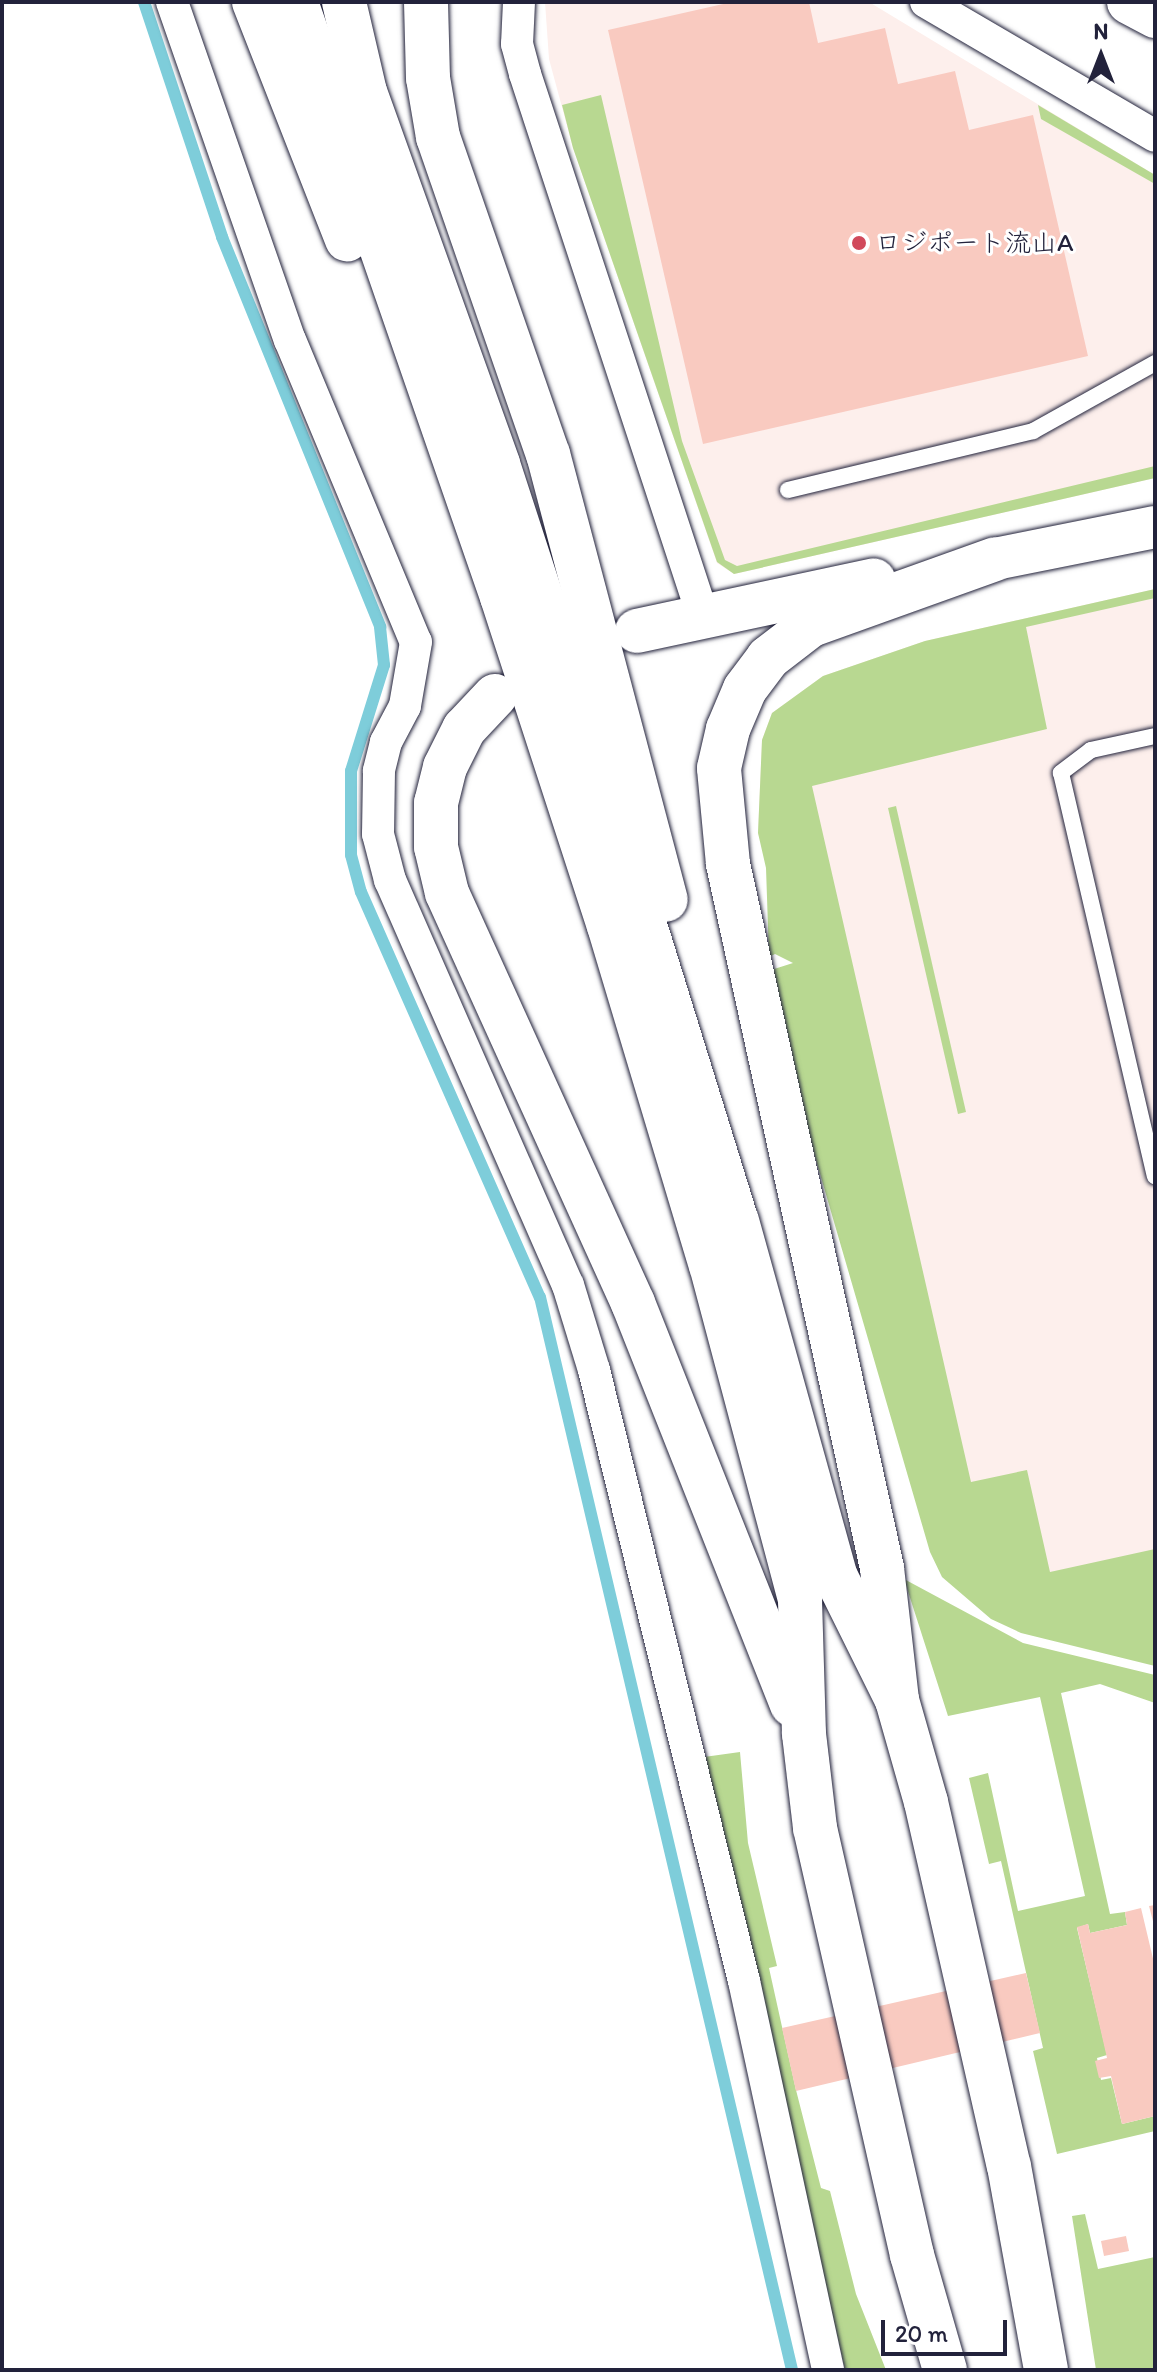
<!DOCTYPE html>
<html>
<head>
<meta charset="utf-8">
<style>
  body { margin:0 }
  #map { position:relative; width:1157px; height:2372px; overflow:hidden; background:#fff; font-family:Itim,"Klee One",sans-serif }
  div>[style] { position:absolute }
  [style*='--x'] { left:calc(var(--x)*1px); top:calc(var(--y)*1px); width:calc(var(--w)*1px); rotate:calc(var(--a)*1deg) }
  .built>* { inset:0; background:#fdefec }
  .green>* { inset:0; background:#b8d891 }
  .stream>* { height:12px; margin:-6px; padding:0 6px; transform-origin:6px; border-radius:6px; background:#7ecdda }
  .building>* { inset:0; background:#f9cac0 }
  .roads { filter:drop-shadow(0 0 2px #22223b) drop-shadow(0 0 2px #22223b) }
  .service>* { height:16px; margin:-8px; padding:0 8px; transform-origin:8px; border-radius:8px; background:#fff }
  .minor>* { height:32px; margin:-16px; padding:0 16px; transform-origin:16px; border-radius:16px; background:#fff }
  .tertiary>* { height:42px; margin:-21px; padding:0 21px; transform-origin:21px; border-radius:21px; background:#fff }
  .primary>* { height:44px; margin:-22px; padding:0 22px; transform-origin:22px; border-radius:22px; background:#fff }
  .motorway>* { height:44px; margin:-22px; padding:0 22px; transform-origin:22px; border-radius:22px; background:#fff }
  .dots>* { width:22px; height:22px; translate:-50% -50%; box-sizing:border-box; border:4px solid #fff; border-radius:50% }
  span { translate:-50% -50%; white-space:nowrap; text-align:center; line-height:1.15; -webkit-text-stroke:6px #fff; paint-order:stroke }
  .poi-label { font-size:26px; color:#22223b }
  .left { translate:0 -50%; text-align:left }
  .frame { position:absolute; inset:0; border:4px solid #22223b; pointer-events:none }
  .north { position:absolute; left:1061px; top:16px; width:80px; height:80px; -webkit-text-stroke:6px #fff; paint-order:stroke; rotate:0deg; font-size:22px; font-weight:700; line-height:32px; text-align:center; color:#22223b }
  .north::after { content:''; display:block; margin:auto; width:28px; height:36px; background:#22223b; clip-path:polygon(50% 0,100% 100%,50% 72%,0 100%) }
  .scale { position:absolute; left:881px; top:2320px; width:126px; height:36px; box-sizing:border-box; border:4px solid #22223b; border-top:0; padding-left:10px; font-size:24px; line-height:28px; white-space:nowrap; color:#22223b; -webkit-text-stroke:6px #fff; paint-order:stroke }
</style>
</head>
<body>
<div id="map">
  <div class="built">
    <i style="clip-path:polygon(545px 2px,869px 2px,1155px 175px,1155px 478px,734px 574px,717px 563px,573px 148px,549px 59px)"></i>
    <i style="clip-path:polygon(1155px 589px,1155px 1632px,974px 1561px,758px 833px,762px 740px,772px 713px,823px 676px,925px 641px)"></i>
  </div>
  <div class="green">
    <i style="clip-path:polygon(601px 95px,682px 441px,725px 560px,737px 566px,1155px 466px,1155px 478px,734px 574px,717px 562px,573px 148px,562px 105px)"></i>
    <i style="clip-path:polygon(1038px 105px,1155px 175px,1155px 184px,1041px 119px)"></i>
    <i style="clip-path:polygon(1155px 589px,1155px 598px,1026px 627px,1047px 729px,812px 786px,971px 1482px,1027px 1470px,1050px 1572px,1155px 1549px,1155px 1666px,1021px 1633px,991px 1619px,942px 1577px,930px 1552px,809px 1136px,771px 970px,793px 963px,775px 954px,769px 957px,766px 868px,758px 833px,762px 740px,772px 713px,823px 676px,925px 641px)"></i>
    <i style="clip-path:polygon(896px 806px,966px 1112px,958px 1114px,888px 808px)"></i>
    <i style="clip-path:polygon(904px 1579px,1023px 1643px,1155px 1675px,1155px 1703px,1100px 1684px,1061px 1693px,1110px 1914px,1125px 1912px,1127px 1925px,1090px 1933px,1088px 1924px,1077px 1928px,1107px 2055px,1097px 2058px,1101px 2080px,1111px 2078px,1122px 2124px,1155px 2116px,1155px 2131px,1057px 2154px,1033px 2051px,1043px 2048px,1001px 1861px,989px 1864px,969px 1778px,988px 1773px,1018px 1911px,1085px 1896px,1040px 1697px,948px 1716px)"></i>
    <i style="clip-path:polygon(740px 1752px,748px 1843px,777px 1966px,769px 1968px,796px 2090px,821px 2188px,830px 2191px,856px 2294px,886px 2370px,845px 2370px,704px 1757px)"></i>
    <i style="clip-path:polygon(1085px 2214px,1098px 2269px,1155px 2257px,1155px 2370px,1096px 2370px,1072px 2216px)"></i>
  </div>
  <div class="stream">
    <i style="--x:144;--y:2;--w:248;--a:71.6"></i>
    <i style="--x:222;--y:237;--w:421;--a:67.9"></i>
    <i style="--x:380;--y:627;--w:38;--a:84"></i>
    <i style="--x:384;--y:665;--w:111;--a:107.3"></i>
    <i style="--x:351;--y:771;--w:84;--a:90"></i>
    <i style="--x:351;--y:855;--w:38;--a:75"></i>
    <i style="--x:361;--y:892;--w:443;--a:66.2"></i>
    <i style="--x:540;--y:1297;--w:1102;--a:76.78"></i>
  </div>
  <div class="building">
    <i style="clip-path:polygon(732px 2px,809px 2px,818px 43px,885px 28px,898px 84px,955px 71px,969px 130px,1033px 115px,1088px 356px,703px 444px,608px 30px)"></i>
    <i style="clip-path:polygon(1155px 1905px,1155px 1925px,1154px 1925px,1149px 1906px)"></i>
    <i style="clip-path:polygon(1141px 1908px,1155px 1967px,1155px 2116px,1122px 2124px,1111px 2076px,1099px 2078px,1095px 2061px,1107px 2058px,1077px 1927px,1088px 1924px,1090px 1933px,1127px 1925px,1125px 1912px)"></i>
    <i style="clip-path:polygon(1026px 1973px,1040px 2033px,796px 2091px,782px 2028px)"></i>
    <i style="clip-path:polygon(1126px 2236px,1129px 2251px,1104px 2256px,1101px 2241px)"></i>
  </div>
  <div class="roads">
    <div class="service">
      <i style="--x:788;--y:490;--w:252;--a:-13.5"></i>
      <i style="--x:1033;--y:431;--w:140;--a:-29.1"></i>
      <i style="--x:1155;--y:736;--w:66;--a:167.7"></i>
      <i style="--x:1091;--y:750;--w:38;--a:143"></i>
      <i style="--x:1061;--y:773;--w:414;--a:76.9"></i>
    </div>
    <div class="minor">
      <i style="--x:172;--y:2;--w:358;--a:70.8"></i>
      <i style="--x:290;--y:340;--w:327;--a:67.4"></i>
      <i style="--x:416;--y:642;--w:65;--a:99.8"></i>
      <i style="--x:405;--y:706;--w:41;--a:117.8"></i>
      <i style="--x:386;--y:742;--w:30;--a:104"></i>
      <i style="--x:379;--y:771;--w:63;--a:90.9"></i>
      <i style="--x:378;--y:834;--w:48;--a:75.4"></i>
      <i style="--x:390;--y:880;--w:442;--a:66.3"></i>
      <i style="--x:568;--y:1285;--w:89;--a:73"></i>
      <i style="--x:594;--y:1370;--w:629;--a:76.21"></i>
      <i style="--x:744;--y:1981;--w:398;--a:77.8"></i>
      <i style="--x:519;--y:2;--w:42;--a:92.7"></i>
      <i style="--x:517;--y:44;--w:31;--a:75"></i>
      <i style="--x:525;--y:74;--w:567;--a:71.82"></i>
      <i style="--x:926;--y:2;--w:265;--a:30.3"></i>
    </div>
    <div class="tertiary">
      <i style="--x:995;--y:559;--w:163;--a:-11.3"></i>
    </div>
    <div class="primary">
      <i style="--x:254;--y:2;--w:255;--a:68.6"></i>
      <i style="--x:296;--y:2;--w:630;--a:70.9"></i>
      <i style="--x:502;--y:597;--w:346;--a:72"></i>
      <i style="--x:609;--y:926;--w:354;--a:73.3"></i>
      <i style="--x:711;--y:1265;--w:347;--a:75.1"></i>
      <i style="--x:800;--y:1600;--w:134;--a:88.3"></i>
      <i style="--x:804;--y:1734;--w:95;--a:83.3"></i>
      <i style="--x:344;--y:2;--w:92;--a:76.9"></i>
      <i style="--x:365;--y:92;--w:395;--a:70.3"></i>
      <i style="--x:498;--y:464;--w:305;--a:72"></i>
      <i style="--x:592;--y:754;--w:489;--a:72.8"></i>
      <i style="--x:737;--y:1221;--w:370;--a:74.5"></i>
      <i style="--x:836;--y:1577;--w:137;--a:63.6"></i>
      <i style="--x:426;--y:2;--w:76;--a:88.5"></i>
      <i style="--x:428;--y:78;--w:60;--a:80.4"></i>
      <i style="--x:438;--y:137;--w:336;--a:70.9"></i>
      <i style="--x:548;--y:454;--w:461;--a:75.2"></i>
      <i style="--x:1129;--y:2;--w:30;--a:28"></i>
      <i style="--x:637;--y:631;--w:242;--a:-12.1"></i>
      <i style="--x:495;--y:696;--w:45;--a:133.2"></i>
      <i style="--x:464;--y:729;--w:42;--a:116.6"></i>
      <i style="--x:445;--y:767;--w:37;--a:104"></i>
      <i style="--x:436;--y:803;--w:44;--a:90"></i>
      <i style="--x:436;--y:847;--w:47;--a:76.6"></i>
      <i style="--x:447;--y:893;--w:450;--a:65.6"></i>
      <i style="--x:633;--y:1303;--w:432;--a:68.4"></i>
      <i style="--x:926;--y:1802;--w:106;--a:-105.9"></i>
      <i style="--x:897;--y:1700;--w:133;--a:-96.5"></i>
      <i style="--x:882;--y:1568;--w:721;--a:-102.34"></i>
      <i style="--x:728;--y:864;--w:96;--a:-95.4"></i>
      <i style="--x:719;--y:768;--w:40;--a:-77"></i>
      <i style="--x:728;--y:729;--w:43;--a:-67"></i>
      <i style="--x:745;--y:689;--w:39;--a:-53"></i>
      <i style="--x:768;--y:658;--w:54;--a:-37.5"></i>
      <i style="--x:811;--y:625;--w:195;--a:-19.7"></i>
    </div>
    <div class="motorway">
      <i style="--x:926;--y:1802;--w:373;--a:77.2"></i>
      <i style="--x:1009;--y:2166;--w:207;--a:79.7"></i>
      <i style="--x:815;--y:1828;--w:438;--a:77.2"></i>
      <i style="--x:912;--y:2255;--w:120;--a:74"></i>
    </div>
  </div>
  <div class="dots">
    <i style="left:859px;top:243px;background:#d1495b"></i>
  </div>
  <div class="poi-label">
    <span class="left" style="left:875px;top:243px">ロジポート流山A</span>
  </div>
  <div class="frame"></div>
  <div class="north">N</div>
  <div class="scale">20 m</div>
</div>
</body>
</html>
